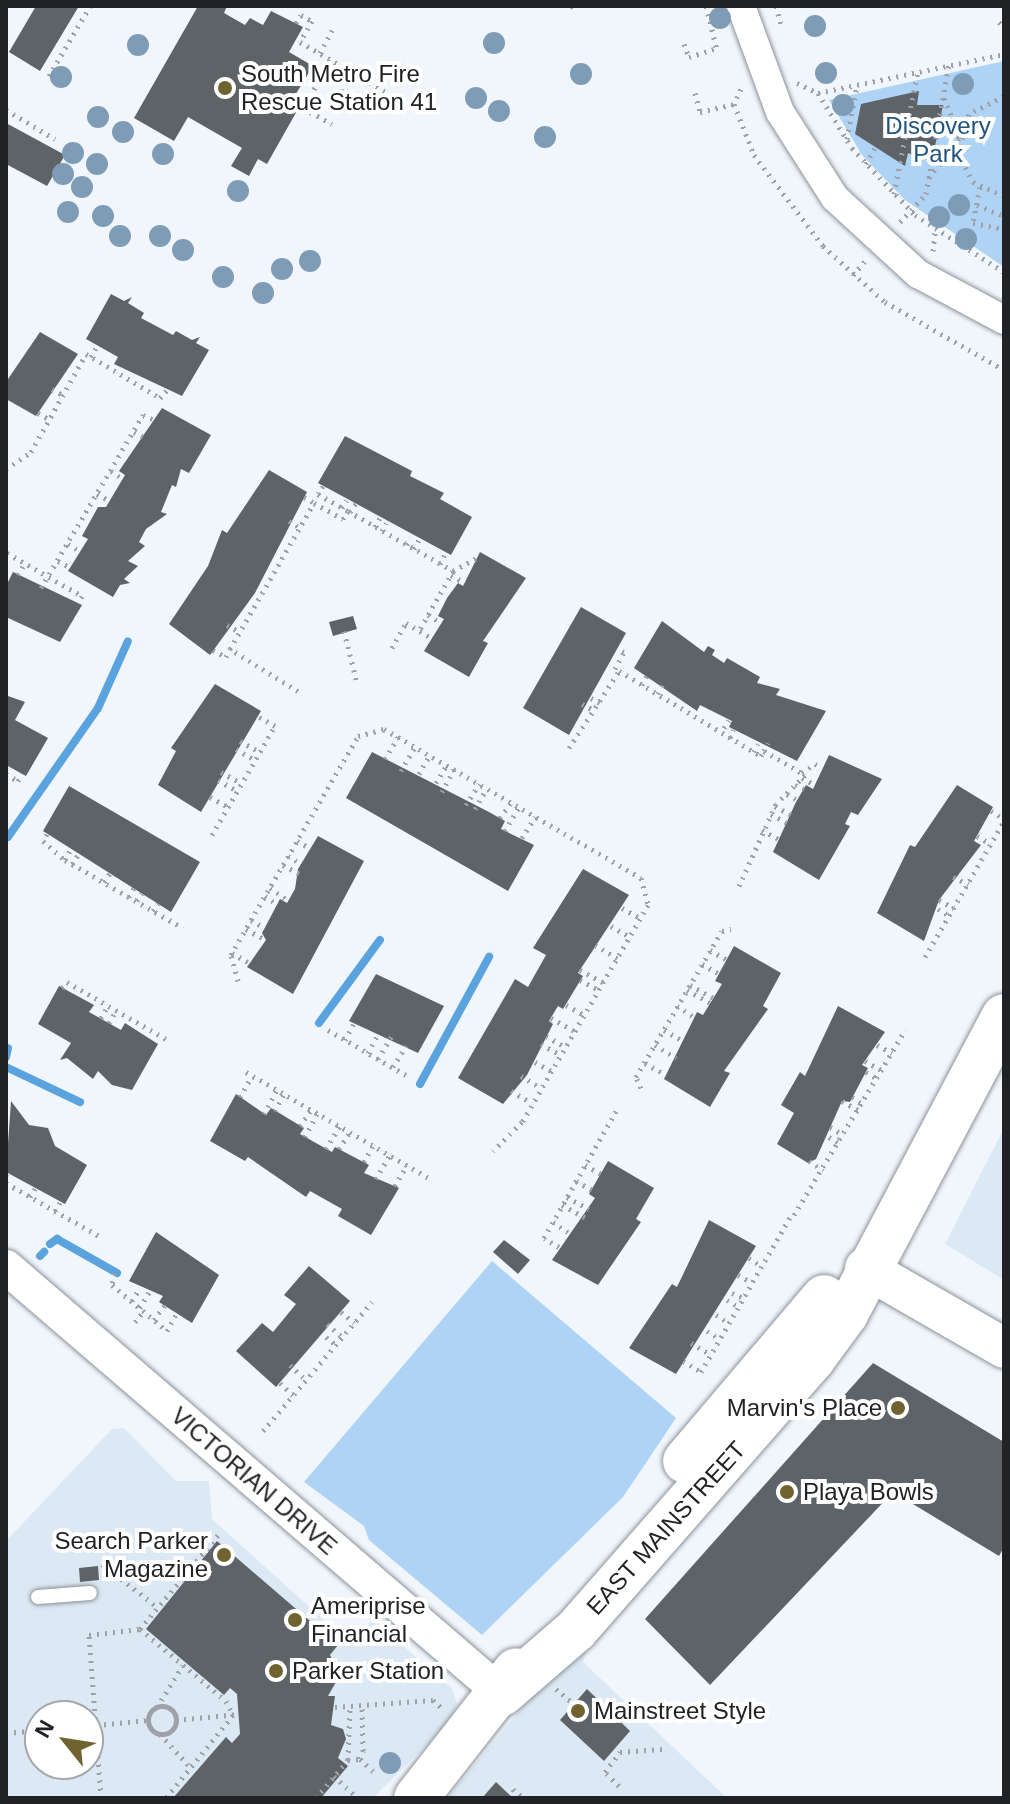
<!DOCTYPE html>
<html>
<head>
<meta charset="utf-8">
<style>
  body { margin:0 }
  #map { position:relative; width:1010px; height:1804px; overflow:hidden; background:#f0f6fc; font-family:Helvetica,sans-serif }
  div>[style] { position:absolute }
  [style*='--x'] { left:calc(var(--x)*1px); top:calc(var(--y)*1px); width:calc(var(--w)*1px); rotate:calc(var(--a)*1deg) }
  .built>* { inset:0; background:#dce9f4 }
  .green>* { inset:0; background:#aed3f5 }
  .stream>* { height:8px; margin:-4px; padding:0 4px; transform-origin:4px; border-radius:4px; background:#5aa3df }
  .building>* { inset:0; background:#5e6368 }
  .path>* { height:5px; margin-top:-2.5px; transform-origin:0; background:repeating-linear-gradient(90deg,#9ea2a7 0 2px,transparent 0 8px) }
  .path>.ring { margin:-2.5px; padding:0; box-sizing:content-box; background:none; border:5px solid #9ea2a7; border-radius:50% }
  .roads { filter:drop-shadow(0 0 2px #8d9298) drop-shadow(0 0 2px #8d9298) }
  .service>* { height:14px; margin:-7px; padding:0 7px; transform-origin:7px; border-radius:7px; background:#fff }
  .minor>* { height:28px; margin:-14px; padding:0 14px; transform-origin:14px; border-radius:14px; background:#fff }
  .tertiary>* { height:34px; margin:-17px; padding:0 17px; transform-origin:17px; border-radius:17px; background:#fff }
  .secondary>* { height:40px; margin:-20px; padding:0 20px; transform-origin:20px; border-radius:20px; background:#fff }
  .primary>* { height:44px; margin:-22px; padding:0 22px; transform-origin:22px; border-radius:22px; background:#fff }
  .trees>* { width:22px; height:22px; margin:-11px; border-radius:50%; background:#7e9cb6 }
  .dots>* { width:22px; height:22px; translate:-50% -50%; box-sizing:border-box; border:4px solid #fff; border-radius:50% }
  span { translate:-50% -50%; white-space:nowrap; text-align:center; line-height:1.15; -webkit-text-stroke:8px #fff; paint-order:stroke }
  .poi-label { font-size:24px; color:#202225 }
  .left { translate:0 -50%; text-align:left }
  .right { translate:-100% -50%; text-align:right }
  .park-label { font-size:24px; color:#20537d }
  .street-label { font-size:24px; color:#202225 }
  .frame { position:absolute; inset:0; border:8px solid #202225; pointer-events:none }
  .north { position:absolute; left:24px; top:1700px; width:80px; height:80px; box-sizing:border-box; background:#fff; border:2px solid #a6a7a8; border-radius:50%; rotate:300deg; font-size:22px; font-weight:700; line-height:32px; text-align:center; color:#202225 }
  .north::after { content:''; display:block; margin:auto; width:28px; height:36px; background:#706330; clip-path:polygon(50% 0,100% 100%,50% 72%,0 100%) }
</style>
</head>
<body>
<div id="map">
  <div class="built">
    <i style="clip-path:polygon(1004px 1128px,1004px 1280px,945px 1244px)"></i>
    <i style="clip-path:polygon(evenodd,124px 1428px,176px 1481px,209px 1481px,212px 1519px,345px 1639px,352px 1644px,365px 1639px,371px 1618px,452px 1688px,457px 1704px,450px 1722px,373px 1798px,6px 1798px,6px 1541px,112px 1429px,124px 1428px,40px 1716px,88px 1716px,88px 1764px,40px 1764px,40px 1716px)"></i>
    <i style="clip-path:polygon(590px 1641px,583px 1662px,727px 1798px,447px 1798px,577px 1642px)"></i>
  </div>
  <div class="green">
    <i style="clip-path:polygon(1004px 61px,1004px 267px,905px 200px,862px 155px,829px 100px)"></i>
    <i style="clip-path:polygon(492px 1261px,676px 1418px,623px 1497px,482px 1635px,369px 1540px,364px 1526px,304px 1482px)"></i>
  </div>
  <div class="stream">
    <i style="--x:8;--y:837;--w:157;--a:-55.1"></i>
    <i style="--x:98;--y:708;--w:73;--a:-65.9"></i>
    <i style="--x:319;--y:1023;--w:103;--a:-53.7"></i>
    <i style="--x:6;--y:1057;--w:9;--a:-77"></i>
    <i style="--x:6;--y:1067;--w:82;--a:25.3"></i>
    <i style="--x:420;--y:1084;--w:145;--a:-61.5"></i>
    <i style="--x:50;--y:1244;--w:9;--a:-36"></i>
    <i style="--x:57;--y:1239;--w:69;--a:29.5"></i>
    <i style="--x:40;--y:1256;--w:6;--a:-45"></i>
  </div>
  <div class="building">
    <i style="clip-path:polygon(36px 6px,79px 6px,40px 71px,9px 52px)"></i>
    <i style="clip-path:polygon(198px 6px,227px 6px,224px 13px,245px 25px,250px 18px,263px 25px,271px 11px,303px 27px,289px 52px,313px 66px,294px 97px,302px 102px,267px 164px,258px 159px,249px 176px,231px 166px,242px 148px,188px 117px,174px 141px,134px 118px)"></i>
    <i style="clip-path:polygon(919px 91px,917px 105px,943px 105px,932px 162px,908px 153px,905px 166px,855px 134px,861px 104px)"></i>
    <i style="clip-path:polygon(6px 123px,65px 155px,47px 186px,6px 164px)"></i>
    <i style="clip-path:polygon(111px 294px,124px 301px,132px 297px,128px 303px,144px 313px,141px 318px,173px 335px,176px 331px,192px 340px,200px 337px,196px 343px,209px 350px,182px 396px,114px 364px,118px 357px,86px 339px)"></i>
    <i style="clip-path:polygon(40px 332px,78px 354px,36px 416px,6px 399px,6px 382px)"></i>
    <i style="clip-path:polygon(162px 408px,211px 435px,189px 473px,181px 469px,176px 487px,172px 485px,161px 512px,167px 514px,146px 529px,139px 542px,145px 546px,128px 561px,138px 566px,124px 579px,130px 583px,120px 585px,113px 597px,68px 571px,88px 539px,82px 536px,98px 507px,106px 507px,125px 475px,119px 471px)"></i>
    <i style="clip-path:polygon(345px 436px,412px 471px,410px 476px,444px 493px,440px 499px,472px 517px,451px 555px,318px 483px)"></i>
    <i style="clip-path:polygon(269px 470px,307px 492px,255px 593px,210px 655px,169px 624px,208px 566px,222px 530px,227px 533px)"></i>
    <i style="clip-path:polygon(480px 552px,526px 578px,483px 641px,488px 643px,469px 677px,424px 651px,444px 619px,438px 616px,447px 598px,458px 583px,463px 586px)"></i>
    <i style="clip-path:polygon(13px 572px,82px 605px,60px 642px,6px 617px,6px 586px)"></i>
    <i style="clip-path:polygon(581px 607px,626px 633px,569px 735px,523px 708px)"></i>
    <i style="clip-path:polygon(353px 616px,357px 629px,333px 636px,329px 622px)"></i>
    <i style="clip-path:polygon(662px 621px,704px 652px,708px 646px,715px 650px,712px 655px,724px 663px,727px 658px,760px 677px,757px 683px,780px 689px,776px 695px,826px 711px,797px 761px,729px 727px,732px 721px,700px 705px,697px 711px,634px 668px)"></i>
    <i style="clip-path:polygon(215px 684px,261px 711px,201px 812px,158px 785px,176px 751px,171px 748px)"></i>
    <i style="clip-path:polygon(6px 689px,8px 696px,25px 702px,15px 720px,48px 738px,26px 776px,6px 765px)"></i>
    <i style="clip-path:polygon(372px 752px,489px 812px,505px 821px,501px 829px,534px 845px,508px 891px,346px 798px)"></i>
    <i style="clip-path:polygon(829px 755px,882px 779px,858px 815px,851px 812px,845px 824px,850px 826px,819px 880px,773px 852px,796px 802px,806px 785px,813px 789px)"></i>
    <i style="clip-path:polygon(957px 785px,993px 807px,974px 841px,981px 845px,939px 900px,924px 941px,877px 913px,910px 845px,915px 847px)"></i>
    <i style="clip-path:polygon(69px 786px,200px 862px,171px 912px,43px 831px)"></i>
    <i style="clip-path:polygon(318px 836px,364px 861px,293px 994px,247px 967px,266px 940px,262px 933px,280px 899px,287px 903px,295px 889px,298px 869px)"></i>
    <i style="clip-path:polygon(583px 869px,629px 895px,578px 973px,583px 976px,563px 1009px,558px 1006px,549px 1021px,553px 1024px,527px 1075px,503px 1104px,458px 1078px,515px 979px,528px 987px,546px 955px,533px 948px)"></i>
    <i style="clip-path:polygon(734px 946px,781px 973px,763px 1006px,768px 1009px,724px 1071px,730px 1073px,710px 1107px,664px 1079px,697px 1012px,703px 1015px,722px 984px,715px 981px)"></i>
    <i style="clip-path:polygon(376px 974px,444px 1006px,418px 1053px,349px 1021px)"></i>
    <i style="clip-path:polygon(59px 986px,94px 1005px,89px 1012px,121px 1030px,125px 1023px,158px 1044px,132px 1090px,112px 1085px,98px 1071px,93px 1079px,67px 1058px,60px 1060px,71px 1043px,38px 1024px)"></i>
    <i style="clip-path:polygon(838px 1006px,885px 1032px,862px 1065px,868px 1068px,850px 1102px,842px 1101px,816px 1159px,808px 1163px,777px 1144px,794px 1113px,781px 1105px,800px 1072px,805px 1076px)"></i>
    <i style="clip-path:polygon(236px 1094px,266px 1115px,271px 1108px,304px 1128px,300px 1134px,332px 1152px,335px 1147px,369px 1165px,364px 1173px,399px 1188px,371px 1235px,338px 1216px,342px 1209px,310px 1191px,306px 1197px,248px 1157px,245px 1161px,210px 1141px)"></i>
    <i style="clip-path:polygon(11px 1101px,29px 1125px,48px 1128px,55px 1146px,87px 1165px,65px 1204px,6px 1172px)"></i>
    <i style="clip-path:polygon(608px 1161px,654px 1188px,636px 1219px,641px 1222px,598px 1285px,552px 1260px,595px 1198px,589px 1194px)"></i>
    <i style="clip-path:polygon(709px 1220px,756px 1246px,676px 1374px,629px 1348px,672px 1284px,677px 1287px)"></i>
    <i style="clip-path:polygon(156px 1232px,219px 1275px,192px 1323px,159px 1302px,163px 1296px,129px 1281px)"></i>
    <i style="clip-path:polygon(504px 1240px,530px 1260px,518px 1274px,493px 1252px)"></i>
    <i style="clip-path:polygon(309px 1266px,350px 1301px,276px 1387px,236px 1351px,262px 1323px,273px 1332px,296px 1304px,284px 1295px)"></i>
    <i style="clip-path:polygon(873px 1363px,1004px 1442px,1004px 1547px,999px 1556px,893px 1492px,710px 1685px,645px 1619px)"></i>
    <i style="clip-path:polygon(217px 1541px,338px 1645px,330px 1655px,340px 1675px,328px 1696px,335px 1696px,331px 1725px,343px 1729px,346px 1739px,338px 1758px,348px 1766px,321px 1798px,173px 1798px,226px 1737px,232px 1743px,240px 1734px,237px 1694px,230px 1688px,224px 1695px,146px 1629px)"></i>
    <i style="clip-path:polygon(98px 1566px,99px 1580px,80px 1582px,79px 1568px)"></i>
    <i style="clip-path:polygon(587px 1689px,630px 1731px,604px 1761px,560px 1720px)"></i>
    <i style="clip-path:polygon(496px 1782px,513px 1798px,482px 1798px)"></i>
  </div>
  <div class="path">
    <i style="--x:572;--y:6;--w:3;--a:45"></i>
    <i style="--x:706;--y:6;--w:45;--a:76"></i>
    <i style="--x:776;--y:6;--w:23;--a:75"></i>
    <i style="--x:999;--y:22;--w:7;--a:45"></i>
    <i style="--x:296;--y:23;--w:9;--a:-58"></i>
    <i style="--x:301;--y:15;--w:13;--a:29"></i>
    <i style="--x:312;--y:21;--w:24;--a:120"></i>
    <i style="--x:300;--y:42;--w:109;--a:30.3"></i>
    <i style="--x:684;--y:44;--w:14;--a:69"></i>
    <i style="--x:689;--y:57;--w:29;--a:-18"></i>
    <i style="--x:320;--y:53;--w:26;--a:-62"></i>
    <i style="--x:331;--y:60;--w:56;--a:120.3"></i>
    <i style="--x:303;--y:108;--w:33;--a:29"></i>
    <i style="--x:49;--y:76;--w:81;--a:-59.6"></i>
    <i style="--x:797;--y:83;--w:23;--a:25"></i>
    <i style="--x:818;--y:93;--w:190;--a:-11.8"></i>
    <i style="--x:741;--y:89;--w:17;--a:115"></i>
    <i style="--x:734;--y:104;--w:55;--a:68.6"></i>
    <i style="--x:754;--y:155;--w:114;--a:52.8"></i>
    <i style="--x:823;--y:246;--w:84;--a:42.1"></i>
    <i style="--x:885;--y:302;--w:137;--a:29.7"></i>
    <i style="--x:695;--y:93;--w:20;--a:75"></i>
    <i style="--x:700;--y:112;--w:35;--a:-13"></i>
    <i style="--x:818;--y:93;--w:65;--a:58.3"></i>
    <i style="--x:852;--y:148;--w:92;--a:46.8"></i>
    <i style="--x:915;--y:215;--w:106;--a:32.6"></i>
    <i style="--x:1004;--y:96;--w:39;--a:153"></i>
    <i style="--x:969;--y:114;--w:41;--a:105.8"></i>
    <i style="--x:958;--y:153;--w:33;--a:63"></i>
    <i style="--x:973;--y:182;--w:34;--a:24"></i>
    <i style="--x:6;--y:110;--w:57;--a:30.6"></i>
    <i style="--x:907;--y:129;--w:29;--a:10"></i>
    <i style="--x:847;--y:139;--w:55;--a:-79.5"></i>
    <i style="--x:866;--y:164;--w:18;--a:-61"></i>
    <i style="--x:929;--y:178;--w:51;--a:-52.9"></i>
    <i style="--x:960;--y:137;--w:42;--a:-112.3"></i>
    <i style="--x:980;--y:187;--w:37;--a:101"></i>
    <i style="--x:973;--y:223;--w:32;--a:11"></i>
    <i style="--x:894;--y:194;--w:125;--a:-79"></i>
    <i style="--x:977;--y:205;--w:29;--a:22"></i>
    <i style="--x:900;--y:222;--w:38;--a:-47"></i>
    <i style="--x:926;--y:194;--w:132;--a:-80"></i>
    <i style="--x:933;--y:251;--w:20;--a:-84"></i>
    <i style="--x:853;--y:275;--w:18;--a:-49"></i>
    <i style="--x:91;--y:357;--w:13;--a:-61"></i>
    <i style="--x:52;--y:389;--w:13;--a:29"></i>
    <i style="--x:38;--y:413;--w:13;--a:29"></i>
    <i style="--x:134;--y:432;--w:13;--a:27"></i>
    <i style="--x:6;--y:469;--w:30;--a:-34"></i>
    <i style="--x:31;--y:452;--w:112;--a:-60.7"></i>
    <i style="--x:86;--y:354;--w:86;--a:30.7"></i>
    <i style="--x:160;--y:398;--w:13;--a:-48"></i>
    <i style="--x:111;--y:471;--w:14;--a:34"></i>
    <i style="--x:323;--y:486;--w:9;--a:122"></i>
    <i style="--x:318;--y:494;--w:34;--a:30"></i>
    <i style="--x:97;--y:494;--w:15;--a:28"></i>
    <i style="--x:304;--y:497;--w:12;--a:31"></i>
    <i style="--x:342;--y:508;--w:9;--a:-58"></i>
    <i style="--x:350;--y:512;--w:12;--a:-55"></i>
    <i style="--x:289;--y:521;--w:13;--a:32"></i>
    <i style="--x:375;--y:527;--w:13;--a:-61"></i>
    <i style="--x:382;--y:531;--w:9;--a:-63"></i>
    <i style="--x:68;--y:544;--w:15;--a:32"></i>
    <i style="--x:407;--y:545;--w:8;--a:-60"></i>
    <i style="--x:414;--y:549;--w:13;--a:-61"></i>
    <i style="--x:7;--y:553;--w:86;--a:29.8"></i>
    <i style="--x:82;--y:596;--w:8;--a:120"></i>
    <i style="--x:58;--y:561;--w:13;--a:27"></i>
    <i style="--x:440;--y:564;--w:13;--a:-63"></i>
    <i style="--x:453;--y:571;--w:26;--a:-29"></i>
    <i style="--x:18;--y:575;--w:14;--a:-60"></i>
    <i style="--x:451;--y:575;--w:16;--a:30"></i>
    <i style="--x:41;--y:588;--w:201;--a:-59.5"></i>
    <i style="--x:143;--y:415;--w:12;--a:24"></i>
    <i style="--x:428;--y:615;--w:15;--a:32"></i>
    <i style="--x:227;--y:625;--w:15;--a:28"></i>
    <i style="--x:344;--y:631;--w:54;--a:76"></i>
    <i style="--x:392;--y:648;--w:29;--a:-61"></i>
    <i style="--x:406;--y:623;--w:27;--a:31"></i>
    <i style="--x:213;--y:650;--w:15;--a:28"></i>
    <i style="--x:226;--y:657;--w:9;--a:-63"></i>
    <i style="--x:615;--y:669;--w:19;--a:-62"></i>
    <i style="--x:624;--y:652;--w:8;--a:-157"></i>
    <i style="--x:642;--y:685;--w:11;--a:-63"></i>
    <i style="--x:298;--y:691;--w:80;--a:-148.3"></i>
    <i style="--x:230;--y:649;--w:168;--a:-60.1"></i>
    <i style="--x:314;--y:503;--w:33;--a:29"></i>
    <i style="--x:343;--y:519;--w:9;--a:-58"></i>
    <i style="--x:348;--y:511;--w:121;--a:29.7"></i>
    <i style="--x:453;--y:571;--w:69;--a:119.5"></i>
    <i style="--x:658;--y:694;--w:11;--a:-63"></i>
    <i style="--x:591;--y:698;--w:10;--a:29"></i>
    <i style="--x:582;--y:704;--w:11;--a:27"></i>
    <i style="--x:724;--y:728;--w:9;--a:-58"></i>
    <i style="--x:730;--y:738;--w:9;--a:-69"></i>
    <i style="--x:240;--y:741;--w:23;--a:29"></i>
    <i style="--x:569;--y:748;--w:92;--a:-57"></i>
    <i style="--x:619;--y:671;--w:165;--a:30.9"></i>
    <i style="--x:761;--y:756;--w:6;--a:-59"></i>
    <i style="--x:764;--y:751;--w:48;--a:30.3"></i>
    <i style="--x:805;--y:775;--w:41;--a:135"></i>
    <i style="--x:776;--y:804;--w:92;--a:114.3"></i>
    <i style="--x:236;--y:749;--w:22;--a:30"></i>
    <i style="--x:764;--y:751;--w:9;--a:-63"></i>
    <i style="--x:754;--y:752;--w:9;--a:-63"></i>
    <i style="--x:385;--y:759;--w:26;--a:-59"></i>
    <i style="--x:401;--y:771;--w:28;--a:-60"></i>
    <i style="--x:221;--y:772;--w:23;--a:29"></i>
    <i style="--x:802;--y:773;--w:16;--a:-35"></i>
    <i style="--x:815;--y:764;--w:7;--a:34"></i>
    <i style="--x:6;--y:774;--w:14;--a:30"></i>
    <i style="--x:18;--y:781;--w:8;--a:-60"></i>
    <i style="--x:419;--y:774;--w:22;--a:-60"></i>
    <i style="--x:802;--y:778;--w:15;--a:28"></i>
    <i style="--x:218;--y:780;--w:22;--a:30"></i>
    <i style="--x:436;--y:783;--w:21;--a:-59"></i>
    <i style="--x:795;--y:785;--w:10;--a:24"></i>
    <i style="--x:442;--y:792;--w:26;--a:-62"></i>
    <i style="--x:787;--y:794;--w:12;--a:31"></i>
    <i style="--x:210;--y:797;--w:21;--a:29"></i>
    <i style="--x:466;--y:805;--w:25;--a:-58"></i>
    <i style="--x:775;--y:806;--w:18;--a:29"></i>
    <i style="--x:475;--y:809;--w:24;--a:-60"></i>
    <i style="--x:991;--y:811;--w:15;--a:32"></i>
    <i style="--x:771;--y:814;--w:21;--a:29"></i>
    <i style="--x:500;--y:818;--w:19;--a:-54"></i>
    <i style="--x:762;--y:830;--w:21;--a:29"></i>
    <i style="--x:505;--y:831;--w:28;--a:-60"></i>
    <i style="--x:47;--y:834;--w:8;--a:120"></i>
    <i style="--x:43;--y:841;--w:29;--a:41"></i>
    <i style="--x:65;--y:860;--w:136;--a:30"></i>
    <i style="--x:212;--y:835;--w:126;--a:-60"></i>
    <i style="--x:275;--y:726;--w:20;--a:-150"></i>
    <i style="--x:977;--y:836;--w:16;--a:30"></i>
    <i style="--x:522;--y:838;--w:25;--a:-58"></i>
    <i style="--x:297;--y:841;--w:15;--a:28"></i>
    <i style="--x:288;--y:856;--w:15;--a:32"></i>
    <i style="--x:65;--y:860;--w:13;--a:-61"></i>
    <i style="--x:72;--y:864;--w:11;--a:-56"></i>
    <i style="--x:283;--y:865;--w:19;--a:28"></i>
    <i style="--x:953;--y:877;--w:17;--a:25"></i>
    <i style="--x:104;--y:882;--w:14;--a:-56"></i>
    <i style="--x:270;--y:888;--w:22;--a:34"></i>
    <i style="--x:265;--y:896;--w:14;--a:34"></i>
    <i style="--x:129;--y:897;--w:13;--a:-61"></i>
    <i style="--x:939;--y:900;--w:17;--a:28"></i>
    <i style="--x:137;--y:901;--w:9;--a:-58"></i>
    <i style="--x:622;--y:908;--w:21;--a:29"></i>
    <i style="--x:938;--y:909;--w:13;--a:32"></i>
    <i style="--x:153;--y:911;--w:9;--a:-54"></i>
    <i style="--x:251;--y:920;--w:16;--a:30"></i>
    <i style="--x:611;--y:926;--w:22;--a:30"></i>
    <i style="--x:246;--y:929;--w:23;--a:29"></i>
    <i style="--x:595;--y:945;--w:26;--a:31"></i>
    <i style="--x:710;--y:950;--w:20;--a:30"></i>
    <i style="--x:232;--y:953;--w:20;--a:30"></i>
    <i style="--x:925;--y:957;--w:157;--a:-59.8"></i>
    <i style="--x:702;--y:964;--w:20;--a:30"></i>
    <i style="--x:580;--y:970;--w:26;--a:28"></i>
    <i style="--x:580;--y:980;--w:21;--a:28"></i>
    <i style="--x:238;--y:981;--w:27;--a:-105"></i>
    <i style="--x:231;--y:955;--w:40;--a:-60.3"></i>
    <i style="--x:251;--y:920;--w:213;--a:-59.8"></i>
    <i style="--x:358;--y:736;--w:27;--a:-15"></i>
    <i style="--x:384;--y:729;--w:297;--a:30.1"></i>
    <i style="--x:641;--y:878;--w:28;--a:75"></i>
    <i style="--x:648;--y:905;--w:251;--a:120.1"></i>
    <i style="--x:522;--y:1122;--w:41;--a:135"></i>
    <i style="--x:690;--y:985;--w:26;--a:29"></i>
    <i style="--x:62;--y:988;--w:8;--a:-50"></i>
    <i style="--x:67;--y:982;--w:116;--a:29.9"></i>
    <i style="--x:687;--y:990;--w:26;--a:29"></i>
    <i style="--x:566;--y:1005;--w:21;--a:29"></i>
    <i style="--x:677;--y:1006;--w:20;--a:33"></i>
    <i style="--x:101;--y:1018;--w:14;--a:-60"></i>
    <i style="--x:551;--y:1018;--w:26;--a:29"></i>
    <i style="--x:109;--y:1023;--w:14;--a:-60"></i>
    <i style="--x:328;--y:1030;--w:90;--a:30"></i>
    <i style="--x:664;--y:1030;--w:20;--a:30"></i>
    <i style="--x:546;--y:1036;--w:22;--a:30"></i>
    <i style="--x:345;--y:1040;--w:19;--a:-62"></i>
    <i style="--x:541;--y:1044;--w:23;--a:29"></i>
    <i style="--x:655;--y:1045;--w:25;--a:32"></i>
    <i style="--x:877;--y:1045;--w:17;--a:28"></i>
    <i style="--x:368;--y:1053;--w:21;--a:-62"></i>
    <i style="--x:378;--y:1059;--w:26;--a:-59"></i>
    <i style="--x:865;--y:1061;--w:18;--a:29"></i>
    <i style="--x:535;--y:1062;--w:18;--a:29"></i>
    <i style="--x:645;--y:1063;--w:24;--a:30"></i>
    <i style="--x:393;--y:1067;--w:25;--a:-58"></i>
    <i style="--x:246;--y:1072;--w:211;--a:30.1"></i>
    <i style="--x:866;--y:1072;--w:13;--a:32"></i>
    <i style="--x:521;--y:1076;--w:23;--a:31"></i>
    <i style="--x:641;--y:1088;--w:12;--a:-114"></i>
    <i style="--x:636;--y:1077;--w:169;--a:-59.5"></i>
    <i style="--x:722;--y:931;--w:9;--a:-13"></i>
    <i style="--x:511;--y:1091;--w:24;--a:30"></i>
    <i style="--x:240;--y:1097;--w:24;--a:-60"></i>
    <i style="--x:852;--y:1097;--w:12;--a:35"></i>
    <i style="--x:842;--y:1101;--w:18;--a:29"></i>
    <i style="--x:275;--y:1111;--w:19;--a:-62"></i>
    <i style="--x:264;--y:1114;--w:27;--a:-62"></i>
    <i style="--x:300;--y:1126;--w:19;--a:-55"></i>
    <i style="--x:830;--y:1127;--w:16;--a:30"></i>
    <i style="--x:305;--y:1137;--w:27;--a:-63"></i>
    <i style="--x:829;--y:1137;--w:12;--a:31"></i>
    <i style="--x:326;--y:1149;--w:27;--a:-59"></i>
    <i style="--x:339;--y:1149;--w:20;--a:-57"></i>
    <i style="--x:809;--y:1161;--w:17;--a:33"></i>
    <i style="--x:364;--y:1162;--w:18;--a:-61"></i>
    <i style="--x:585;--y:1165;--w:18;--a:29"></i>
    <i style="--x:6;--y:1175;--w:2;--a:-63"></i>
    <i style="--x:376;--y:1179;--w:28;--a:-60"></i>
    <i style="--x:576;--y:1181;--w:18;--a:29"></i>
    <i style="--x:6;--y:1183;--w:107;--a:29.7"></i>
    <i style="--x:395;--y:1186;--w:24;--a:-60"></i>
    <i style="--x:30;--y:1197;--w:12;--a:-59"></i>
    <i style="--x:567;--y:1197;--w:25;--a:29"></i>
    <i style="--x:562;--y:1205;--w:26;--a:28"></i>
    <i style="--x:55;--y:1211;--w:12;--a:-59"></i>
    <i style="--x:794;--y:1215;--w:216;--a:-59"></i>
    <i style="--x:553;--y:1222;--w:18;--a:34"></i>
    <i style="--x:559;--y:1247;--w:17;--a:-149"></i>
    <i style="--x:544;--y:1238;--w:146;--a:-60.4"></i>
    <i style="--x:749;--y:1258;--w:14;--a:34"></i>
    <i style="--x:114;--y:1273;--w:12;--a:99"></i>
    <i style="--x:112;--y:1285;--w:72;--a:39.9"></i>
    <i style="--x:167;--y:1331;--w:21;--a:-61"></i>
    <i style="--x:738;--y:1275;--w:15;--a:28"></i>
    <i style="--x:732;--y:1293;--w:12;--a:24"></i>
    <i style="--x:727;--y:1300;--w:13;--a:32"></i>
    <i style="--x:132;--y:1301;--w:15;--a:-58"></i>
    <i style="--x:140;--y:1308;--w:22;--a:-60"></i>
    <i style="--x:341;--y:1312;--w:17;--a:40"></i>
    <i style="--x:716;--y:1315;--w:15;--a:32"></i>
    <i style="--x:154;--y:1320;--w:19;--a:-54"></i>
    <i style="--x:135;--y:1322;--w:14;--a:-51"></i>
    <i style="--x:327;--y:1324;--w:20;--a:41"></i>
    <i style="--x:707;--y:1331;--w:15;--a:32"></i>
    <i style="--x:326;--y:1337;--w:13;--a:39"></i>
    <i style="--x:691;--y:1343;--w:23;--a:31"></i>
    <i style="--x:683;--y:1361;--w:21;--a:31"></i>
    <i style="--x:701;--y:1372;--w:182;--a:-60.1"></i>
    <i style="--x:290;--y:1365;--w:22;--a:43"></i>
    <i style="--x:280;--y:1383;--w:18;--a:43"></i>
    <i style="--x:263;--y:1431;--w:169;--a:-49.8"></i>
    <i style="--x:102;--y:1564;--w:68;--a:37.9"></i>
    <i style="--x:140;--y:1629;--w:122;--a:-50.3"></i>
    <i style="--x:556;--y:1689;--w:23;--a:40"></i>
    <i class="ring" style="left:148px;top:1706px;width:23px;height:23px"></i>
    <i style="--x:157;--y:1707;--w:49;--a:-58.2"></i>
    <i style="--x:335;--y:1707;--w:98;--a:-4.1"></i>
    <i style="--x:433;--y:1700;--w:12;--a:42"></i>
    <i style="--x:176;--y:1720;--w:63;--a:-5.4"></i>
    <i style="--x:88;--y:1726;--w:60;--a:-5.7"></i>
    <i style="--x:6;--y:1733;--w:25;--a:-5"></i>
    <i style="--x:160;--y:1734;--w:47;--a:47.6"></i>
    <i style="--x:360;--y:1759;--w:23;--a:43"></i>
    <i style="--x:348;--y:1760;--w:12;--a:-5"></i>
    <i style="--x:360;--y:1759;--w:9;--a:-69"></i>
    <i style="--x:363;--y:1751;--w:46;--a:-91.2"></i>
    <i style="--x:334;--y:1776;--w:33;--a:43"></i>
    <i style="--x:619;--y:1786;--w:20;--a:-135"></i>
    <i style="--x:605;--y:1772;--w:25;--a:-53"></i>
    <i style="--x:620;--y:1752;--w:42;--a:-4.1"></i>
    <i style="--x:101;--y:1798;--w:163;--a:-94.2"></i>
    <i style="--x:89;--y:1635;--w:51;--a:-6.7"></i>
    <i style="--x:140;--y:1629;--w:112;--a:39.9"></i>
    <i style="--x:226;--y:1701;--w:16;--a:63"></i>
    <i style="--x:233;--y:1715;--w:107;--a:128.9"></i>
    <i style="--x:316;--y:1798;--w:50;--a:-49.9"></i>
    <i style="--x:348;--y:1760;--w:55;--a:-87.9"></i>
    <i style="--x:516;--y:1798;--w:9;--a:-108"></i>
    <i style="--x:513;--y:1789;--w:13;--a:42"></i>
  </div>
  <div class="roads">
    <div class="service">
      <i style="--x:38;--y:1597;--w:52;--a:-4.4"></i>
    </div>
    <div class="minor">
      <i style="--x:741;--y:6;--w:113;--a:69.8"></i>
      <i style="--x:780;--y:112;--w:102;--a:57.4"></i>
      <i style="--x:835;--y:198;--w:113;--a:42.5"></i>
      <i style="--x:918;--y:274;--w:98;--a:28.1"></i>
    </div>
    <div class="tertiary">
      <i style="--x:6;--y:1267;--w:654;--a:40.72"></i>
    </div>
    <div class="secondary">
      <i style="--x:865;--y:1268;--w:160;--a:29.9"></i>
    </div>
    <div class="primary">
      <i style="--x:685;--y:1461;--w:215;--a:-49.7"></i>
      <i style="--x:502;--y:1694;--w:98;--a:-40.9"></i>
      <i style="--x:576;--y:1630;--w:360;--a:-48.8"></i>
      <i style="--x:813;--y:1359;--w:56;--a:-53.7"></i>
      <i style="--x:846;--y:1314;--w:337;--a:-62.1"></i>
      <i style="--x:416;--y:1798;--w:162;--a:-52"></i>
    </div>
  </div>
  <div class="trees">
    <i style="left:720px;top:18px"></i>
    <i style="left:815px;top:26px"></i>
    <i style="left:494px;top:43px"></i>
    <i style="left:138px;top:45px"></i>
    <i style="left:826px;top:73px"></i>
    <i style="left:581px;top:74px"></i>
    <i style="left:61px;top:77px"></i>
    <i style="left:963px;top:84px"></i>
    <i style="left:476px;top:98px"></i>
    <i style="left:340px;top:100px"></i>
    <i style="left:843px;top:105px"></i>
    <i style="left:499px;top:111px"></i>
    <i style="left:98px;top:117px"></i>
    <i style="left:123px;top:132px"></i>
    <i style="left:545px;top:137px"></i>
    <i style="left:73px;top:153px"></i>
    <i style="left:163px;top:154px"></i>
    <i style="left:97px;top:164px"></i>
    <i style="left:63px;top:174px"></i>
    <i style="left:82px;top:187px"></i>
    <i style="left:238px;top:191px"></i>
    <i style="left:959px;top:205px"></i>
    <i style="left:68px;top:212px"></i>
    <i style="left:103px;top:216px"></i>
    <i style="left:939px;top:217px"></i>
    <i style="left:120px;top:236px"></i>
    <i style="left:160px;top:236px"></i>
    <i style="left:966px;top:239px"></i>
    <i style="left:183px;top:250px"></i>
    <i style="left:310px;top:261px"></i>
    <i style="left:282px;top:269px"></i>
    <i style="left:223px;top:277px"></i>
    <i style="left:263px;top:293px"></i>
    <i style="left:390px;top:1763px"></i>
  </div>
  <div class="dots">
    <i style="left:225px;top:88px;background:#706330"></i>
    <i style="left:898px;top:1408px;background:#706330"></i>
    <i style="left:787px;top:1492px;background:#706330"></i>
    <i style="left:224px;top:1555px;background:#706330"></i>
    <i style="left:295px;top:1620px;background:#706330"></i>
    <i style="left:276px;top:1671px;background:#706330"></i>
    <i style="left:578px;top:1711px;background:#706330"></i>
  </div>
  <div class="poi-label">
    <span class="left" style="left:241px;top:88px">South Metro Fire<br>Rescue Station 41</span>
    <span class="right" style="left:882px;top:1408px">Marvin's Place</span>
    <span class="left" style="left:803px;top:1492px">Playa Bowls</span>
    <span class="right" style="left:208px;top:1555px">Search Parker<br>Magazine</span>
    <span class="left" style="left:311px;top:1620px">Ameriprise<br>Financial</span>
    <span class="left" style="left:292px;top:1671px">Parker Station</span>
    <span class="left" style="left:594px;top:1711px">Mainstreet Style</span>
  </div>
  <div class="park-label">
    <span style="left:938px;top:140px">Discovery<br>Park</span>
  </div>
  <div class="street-label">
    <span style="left:254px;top:1481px;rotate:41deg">VICTORIAN DRIVE</span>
    <span style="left:666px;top:1528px;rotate:-48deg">EAST MAINSTREET</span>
  </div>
  <div class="frame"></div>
  <div class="north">N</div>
</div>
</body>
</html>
